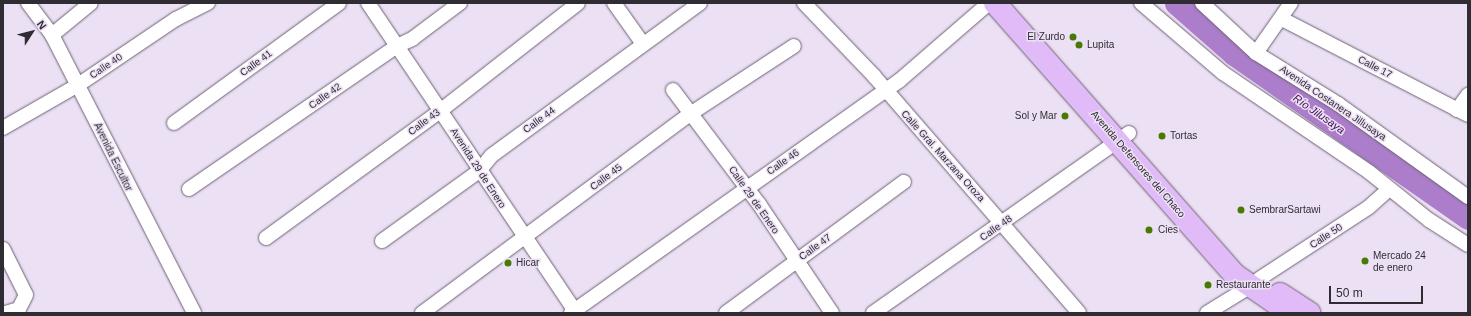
<!DOCTYPE html>
<html>
<head>
<meta charset="utf-8">
<style>
  body { margin:0 }
  #map { position:relative; width:1471px; height:316px; overflow:hidden; background:#ece0f4; font-family:Helvetica,sans-serif }
  div>[style] { position:absolute }
  [style*='--x'] { left:calc(var(--x)*1px); top:calc(var(--y)*1px); width:calc(var(--w)*1px); rotate:calc(var(--a)*1deg) }
  .river>* { height:23px; margin:-11.5px; padding:0 11.5px; transform-origin:11.5px; border-radius:11.5px; background:#ac7dca }
  .roads { filter:drop-shadow(0 0 1px #6c6273) drop-shadow(0 0 1px #6c6273) }
  .minor>* { height:14px; margin:-7px; padding:0 7px; transform-origin:7px; border-radius:7px; background:#fff }
  .primary>* { height:22px; margin:-11px; padding:0 11px; transform-origin:11px; border-radius:11px; background:#e0bbf7 }
  .dots>* { width:11px; height:11px; translate:-50% -50%; box-sizing:border-box; border:2px solid #ece0f4; border-radius:50% }
  span { translate:-50% -50%; white-space:nowrap; text-align:center; line-height:1.15; -webkit-text-stroke:3px #ece0f4; paint-order:stroke }
  .poi-label { font-size:10px; color:#302c33 }
  .right { translate:-100% -50%; text-align:right }
  .left { translate:0 -50%; text-align:left }
  .street-label { font-size:10px; color:#302c33 }
  .water-label { font-size:11px; color:#3e0e55; font-style:italic }
  .frame { position:absolute; inset:0; border:4px solid #302c33; pointer-events:none }
  .north { position:absolute; left:12px; top:12px; width:40px; height:40px; -webkit-text-stroke:3px #ece0f4; paint-order:stroke; rotate:54deg; font-size:11px; font-weight:700; line-height:16px; text-align:center; color:#302c33 }
  .north::after { content:''; display:block; margin:auto; width:14px; height:18px; background:#302c33; clip-path:polygon(50% 0,100% 100%,50% 72%,0 100%) }
  .scale { position:absolute; left:1329px; top:286px; width:94px; height:18px; box-sizing:border-box; border:2px solid #302c33; border-top:0; padding-left:5px; font-size:12px; line-height:14px; white-space:nowrap; color:#302c33; -webkit-text-stroke:3px #ece0f4; paint-order:stroke }
</style>
</head>
<body>
<div id="map">
  <div class="river">
    <i style="--x:1176;--y:3;--w:77;--a:41.3"></i>
    <i style="--x:1234;--y:54;--w:286;--a:35"></i>
  </div>
  <div class="roads">
    <div class="minor">
      <i style="--x:28;--y:3;--w:40;--a:53"></i>
      <i style="--x:52;--y:35;--w:312;--a:62.9"></i>
      <i style="--x:368;--y:3;--w:373;--a:56.1"></i>
      <i style="--x:614;--y:3;--w:50;--a:54.7"></i>
      <i style="--x:804;--y:3;--w:101;--a:46.2"></i>
      <i style="--x:874;--y:76;--w:313;--a:49.1"></i>
      <i style="--x:1141;--y:3;--w:108;--a:40.5"></i>
      <i style="--x:1223;--y:73;--w:176;--a:34.1"></i>
      <i style="--x:1369;--y:172;--w:77;--a:38.7"></i>
      <i style="--x:1429;--y:220;--w:46;--a:32.7"></i>
      <i style="--x:1202;--y:3;--w:74;--a:42.8"></i>
      <i style="--x:1256;--y:53;--w:97;--a:31.9"></i>
      <i style="--x:1338;--y:104;--w:160;--a:35.6"></i>
      <i style="--x:1282;--y:19;--w:209;--a:27.3"></i>
      <i style="--x:52;--y:35;--w:50;--a:-39.4"></i>
      <i style="--x:1256;--y:53;--w:61;--a:-55"></i>
      <i style="--x:673;--y:90;--w:143;--a:53"></i>
      <i style="--x:759;--y:204;--w:131;--a:56.2"></i>
      <i style="--x:1457;--y:110;--w:19;--a:-54"></i>
      <i style="--x:174;--y:123;--w:204;--a:-36"></i>
      <i style="--x:3;--y:128;--w:86;--a:-29.8"></i>
      <i style="--x:78;--y:85;--w:118;--a:-34"></i>
      <i style="--x:176;--y:19;--w:36;--a:-27"></i>
      <i style="--x:189;--y:189;--w:252;--a:-34.5"></i>
      <i style="--x:397;--y:46;--w:17;--a:-25"></i>
      <i style="--x:412;--y:39;--w:60;--a:-36.9"></i>
      <i style="--x:266;--y:238;--w:215;--a:-36.1"></i>
      <i style="--x:440;--y:111;--w:175;--a:-38"></i>
      <i style="--x:382;--y:241;--w:120;--a:-35.8"></i>
      <i style="--x:479;--y:171;--w:19;--a:-51"></i>
      <i style="--x:491;--y:156;--w:259;--a:-36.2"></i>
      <i style="--x:3;--y:249;--w:51;--a:63.4"></i>
      <i style="--x:26;--y:295;--w:16;--a:117"></i>
      <i style="--x:19;--y:309;--w:15;--a:164"></i>
      <i style="--x:1259;--y:279;--w:131;--a:-33.2"></i>
      <i style="--x:1369;--y:207;--w:27;--a:-42"></i>
      <i style="--x:422;--y:313;--w:334;--a:-36.6"></i>
      <i style="--x:690;--y:114;--w:124;--a:-33.2"></i>
      <i style="--x:571;--y:313;--w:402;--a:-35.3"></i>
      <i style="--x:899;--y:81;--w:119;--a:-40.9"></i>
      <i style="--x:726;--y:313;--w:221;--a:-36.4"></i>
      <i style="--x:873;--y:313;--w:313;--a:-35.1"></i>
      <i style="--x:1207;--y:313;--w:49;--a:-31.8"></i>
    </div>
    <div class="primary">
      <i style="--x:995;--y:3;--w:363;--a:48.6"></i>
      <i style="--x:1235;--y:275;--w:67;--a:34.6"></i>
      <i style="--x:1280;--y:294;--w:35;--a:33"></i>
    </div>
  </div>
  <div class="dots">
    <i style="left:1073px;top:37px;background:#497900"></i>
    <i style="left:1079px;top:45px;background:#497900"></i>
    <i style="left:1065px;top:116px;background:#497900"></i>
    <i style="left:1162px;top:136px;background:#497900"></i>
    <i style="left:1241px;top:210px;background:#497900"></i>
    <i style="left:1149px;top:230px;background:#497900"></i>
    <i style="left:1365px;top:261px;background:#497900"></i>
    <i style="left:508px;top:263px;background:#497900"></i>
    <i style="left:1208px;top:285px;background:#497900"></i>
  </div>
  <div class="poi-label">
    <span class="right" style="left:1065px;top:37px">El Zurdo</span>
    <span class="left" style="left:1087px;top:45px">Lupita</span>
    <span class="right" style="left:1057px;top:116px">Sol y Mar</span>
    <span class="left" style="left:1170px;top:136px">Tortas</span>
    <span class="left" style="left:1249px;top:210px">SembrarSartawi</span>
    <span class="left" style="left:1158px;top:230px">Cies</span>
    <span class="left" style="left:1373px;top:261px">Mercado 24<br>de enero</span>
    <span class="left" style="left:516px;top:263px">Hicar</span>
    <span class="left" style="left:1216px;top:285px">Restaurante</span>
  </div>
  <div class="street-label">
    <span style="left:256px;top:63px;rotate:-36deg">Calle 41</span>
    <span style="left:106px;top:66px;rotate:-34deg">Calle 40</span>
    <span style="left:1375px;top:67px;rotate:27deg">Calle 17</span>
    <span style="left:325px;top:96px;rotate:-35deg">Calle 42</span>
    <span style="left:1333px;top:103px;rotate:34deg">Avenida Costanera Jillusaya</span>
    <span style="left:539px;top:120px;rotate:-36deg">Calle 44</span>
    <span style="left:424px;top:122px;rotate:-37deg">Calle 43</span>
    <span style="left:943px;top:156px;rotate:48deg">Calle Gral. Marzana Oroza</span>
    <span style="left:113px;top:157px;rotate:64deg">Avenida Escultor</span>
    <span style="left:783px;top:162px;rotate:-35deg">Calle 46</span>
    <span style="left:1138px;top:164px;rotate:49deg">Avenida Defensores del Chaco</span>
    <span style="left:478px;top:168px;rotate:57deg">Avenida 29 de Enero</span>
    <span style="left:606px;top:177px;rotate:-37deg">Calle 45</span>
    <span style="left:754px;top:200px;rotate:55deg">Calle 29 de Enero</span>
    <span style="left:996px;top:228px;rotate:-35deg">Calle 48</span>
    <span style="left:1326px;top:236px;rotate:-33deg">Calle 50</span>
    <span style="left:815px;top:247px;rotate:-36deg">Calle 47</span>
  </div>
  <div class="water-label">
    <span style="left:1319px;top:114px;rotate:35deg">Río Jilusaya</span>
  </div>
  <div class="frame"></div>
  <div class="north">N</div>
  <div class="scale">50 m</div>
</div>
</body>
</html>
